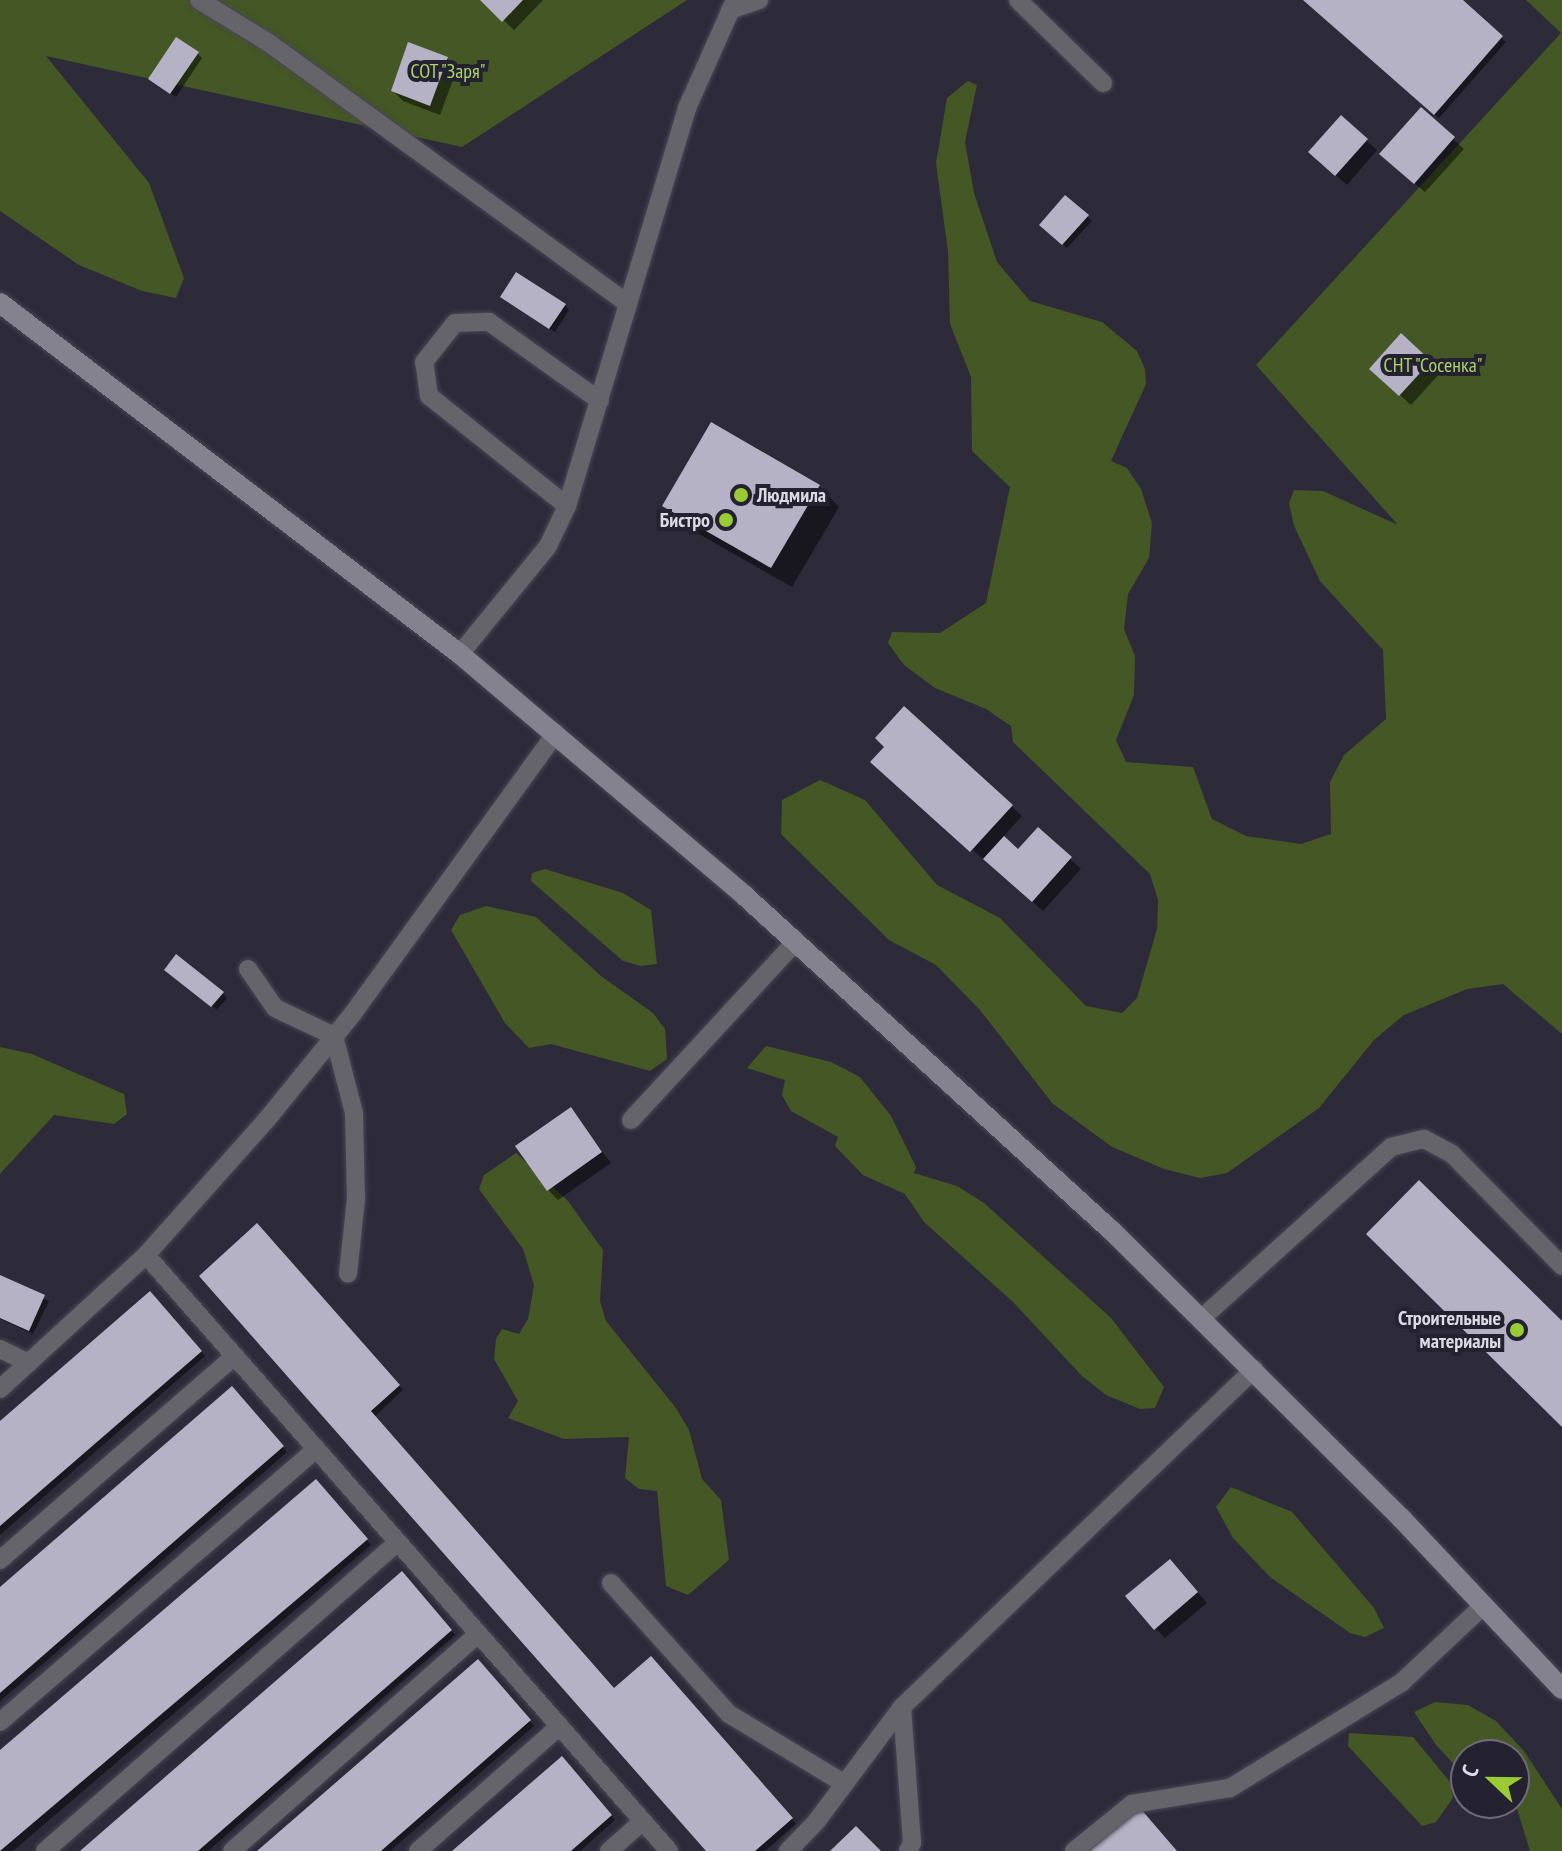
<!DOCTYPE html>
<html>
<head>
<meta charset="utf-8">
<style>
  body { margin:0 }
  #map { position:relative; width:1562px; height:1851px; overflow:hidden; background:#2d2b3a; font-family:"PT Sans Narrow",sans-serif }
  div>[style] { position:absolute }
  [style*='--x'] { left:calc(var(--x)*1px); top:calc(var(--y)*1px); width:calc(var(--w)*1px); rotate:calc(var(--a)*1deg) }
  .green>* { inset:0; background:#445724 }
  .shadow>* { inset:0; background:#0007 }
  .building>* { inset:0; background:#b5b2c5 }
  .roads { filter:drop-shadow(0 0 2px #494755) drop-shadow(0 0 2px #494755) }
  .service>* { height:18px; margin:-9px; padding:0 9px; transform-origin:9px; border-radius:9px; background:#65646b }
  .secondary>* { height:20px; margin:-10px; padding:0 10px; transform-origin:10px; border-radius:10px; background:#84828e }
  .dots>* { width:22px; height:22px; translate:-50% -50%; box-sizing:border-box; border:4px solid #242130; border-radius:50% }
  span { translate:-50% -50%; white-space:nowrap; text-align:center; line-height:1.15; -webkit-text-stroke:8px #242130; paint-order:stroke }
  .park-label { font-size:20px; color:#acd468 }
  .poi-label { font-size:20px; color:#dcdbe5; font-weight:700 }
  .left { translate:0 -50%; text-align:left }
  .right { translate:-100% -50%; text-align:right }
  .north { position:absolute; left:1450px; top:1739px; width:80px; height:80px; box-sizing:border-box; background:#242130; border:2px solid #6e6b78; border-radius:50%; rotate:292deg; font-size:22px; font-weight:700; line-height:32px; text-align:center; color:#dcdbe5 }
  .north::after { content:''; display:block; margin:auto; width:28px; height:36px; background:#9acb34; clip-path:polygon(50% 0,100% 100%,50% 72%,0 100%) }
</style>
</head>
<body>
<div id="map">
  <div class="green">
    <i style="clip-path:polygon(0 0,687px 0,462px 147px,46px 56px,149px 183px,184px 278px,176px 298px,142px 291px,79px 265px,0 211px)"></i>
    <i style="clip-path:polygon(1526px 0,1562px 0,1562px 1034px,1503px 984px,1467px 989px,1404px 1015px,1374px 1040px,1319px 1108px,1227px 1173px,1200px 1178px,1164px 1169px,1112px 1147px,1052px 1103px,980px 1010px,936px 965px,889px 940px,781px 834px,782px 800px,820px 780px,865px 800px,937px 885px,1000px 918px,1086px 1006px,1122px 1013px,1137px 998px,1157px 929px,1158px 900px,1150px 874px,1013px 742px,1011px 726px,986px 709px,935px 688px,904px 665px,888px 643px,892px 632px,940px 633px,986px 603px,1010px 487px,972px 451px,971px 377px,950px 324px,948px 252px,936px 163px,947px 98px,968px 81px,977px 85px,965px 142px,974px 193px,997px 262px,1030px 301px,1102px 322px,1137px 351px,1145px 369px,1146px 384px,1111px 461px,1127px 468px,1141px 489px,1152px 523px,1149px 558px,1128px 594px,1124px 629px,1135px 656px,1134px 695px,1116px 740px,1126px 762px,1193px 767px,1212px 819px,1246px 836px,1301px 844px,1331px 834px,1330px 782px,1344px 755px,1386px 719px,1383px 650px,1320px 581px,1294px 526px,1289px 503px,1294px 490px,1323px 491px,1398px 525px,1256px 365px,1561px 33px)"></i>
    <i style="clip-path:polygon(545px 869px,623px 893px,651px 910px,657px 964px,641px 966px,623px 961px,531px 881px,532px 873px)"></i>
    <i style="clip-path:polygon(486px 906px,536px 917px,601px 976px,653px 1013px,665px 1029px,667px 1059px,650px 1071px,551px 1044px,529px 1048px,505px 1023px,451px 930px,460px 915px)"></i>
    <i style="clip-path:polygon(766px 1046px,831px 1062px,860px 1077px,891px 1116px,916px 1167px,914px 1173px,957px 1186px,984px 1203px,1111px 1318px,1164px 1387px,1155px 1408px,1140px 1409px,1106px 1395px,1082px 1376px,1013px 1302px,924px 1222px,905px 1194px,863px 1175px,835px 1146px,838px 1137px,791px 1111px,782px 1095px,785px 1080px,747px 1068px)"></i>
    <i style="clip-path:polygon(0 1047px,32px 1054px,124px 1094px,127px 1114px,114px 1124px,54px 1115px,0 1174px)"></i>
    <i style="clip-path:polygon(516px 1153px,568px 1201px,603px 1250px,600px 1301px,606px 1321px,676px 1408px,689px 1430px,702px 1479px,721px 1500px,729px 1560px,688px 1595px,666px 1586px,657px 1491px,639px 1489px,625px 1478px,629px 1437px,564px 1439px,508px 1418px,518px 1401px,494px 1359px,496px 1339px,502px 1329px,519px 1334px,528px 1319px,534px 1285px,523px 1249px,479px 1189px,484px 1175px)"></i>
    <i style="clip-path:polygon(1231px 1487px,1292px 1512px,1374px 1608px,1384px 1628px,1365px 1637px,1350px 1633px,1270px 1577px,1233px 1538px,1216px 1507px)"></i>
    <i style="clip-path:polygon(1435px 1702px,1468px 1705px,1496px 1721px,1524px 1751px,1562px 1809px,1562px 1851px,1530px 1851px,1514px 1799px,1514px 1755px,1466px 1755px,1466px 1777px,1436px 1745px,1414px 1712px)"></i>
    <i style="clip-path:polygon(1349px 1733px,1413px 1737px,1450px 1782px,1453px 1798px,1436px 1822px,1422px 1826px,1348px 1746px)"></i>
  </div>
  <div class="shadow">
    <i style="clip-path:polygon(482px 0,543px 0,514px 30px)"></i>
    <i style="clip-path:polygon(1305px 0,1460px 0,1506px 42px,1439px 118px)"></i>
    <i style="clip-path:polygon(197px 53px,202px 58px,176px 97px,155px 83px)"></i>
    <i style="clip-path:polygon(447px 58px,457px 69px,440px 115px,403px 101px,393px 91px)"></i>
    <i style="clip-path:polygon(1421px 110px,1464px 149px,1425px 192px,1392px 164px)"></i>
    <i style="clip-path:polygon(1341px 118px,1377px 150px,1347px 185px,1321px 162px)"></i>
    <i style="clip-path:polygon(1066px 197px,1092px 221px,1067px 248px,1042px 225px)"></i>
    <i style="clip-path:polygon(507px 301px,565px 305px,569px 310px,555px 332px)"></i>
    <i style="clip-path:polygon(1401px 336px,1440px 373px,1411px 405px,1382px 379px)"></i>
    <i style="clip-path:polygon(819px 486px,839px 507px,792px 587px,685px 526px,665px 505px)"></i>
    <i style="clip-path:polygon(904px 709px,1022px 816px,1002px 838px,1018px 852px,1038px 830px,1081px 869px,1043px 911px,883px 772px,886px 747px)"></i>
    <i style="clip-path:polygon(171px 974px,222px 993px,227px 998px,217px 1010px)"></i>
    <i style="clip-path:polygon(570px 1110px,611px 1163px,558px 1200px,548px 1190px)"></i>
    <i style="clip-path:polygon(272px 1241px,403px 1390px,374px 1417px,614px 1690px,656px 1663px,796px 1824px,765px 1851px,709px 1851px,277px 1361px)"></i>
    <i style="clip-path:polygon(0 1277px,49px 1301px,33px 1334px,0 1319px)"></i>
    <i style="clip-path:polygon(155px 1298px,205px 1356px,0 1535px,0 1424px)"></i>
    <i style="clip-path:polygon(237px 1393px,287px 1452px,0 1701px,0 1590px)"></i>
    <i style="clip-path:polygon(321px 1486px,371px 1545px,13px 1851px,0 1851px,0 1752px)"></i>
    <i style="clip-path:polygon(1180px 1572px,1207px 1603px,1165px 1638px,1155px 1628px)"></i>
    <i style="clip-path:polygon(406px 1579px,455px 1635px,208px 1851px,83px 1851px)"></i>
    <i style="clip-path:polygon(482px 1666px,534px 1726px,390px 1851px,260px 1851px)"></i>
    <i style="clip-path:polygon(566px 1763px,615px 1820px,580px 1851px,455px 1851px)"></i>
  </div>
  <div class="building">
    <i style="clip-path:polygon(480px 0,523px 0,502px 22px)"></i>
    <i style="clip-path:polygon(1303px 0,1463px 0,1503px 36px,1434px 115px)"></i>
    <i style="clip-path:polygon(176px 37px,199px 52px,170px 94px,148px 79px)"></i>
    <i style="clip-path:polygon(408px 42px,448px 57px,430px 106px,391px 91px)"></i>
    <i style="clip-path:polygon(1421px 107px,1455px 137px,1414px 184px,1379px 154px)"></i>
    <i style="clip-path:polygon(1341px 115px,1368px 139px,1335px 176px,1308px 152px)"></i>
    <i style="clip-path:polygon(1065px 195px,1089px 215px,1062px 245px,1039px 225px)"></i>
    <i style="clip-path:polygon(516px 272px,566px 304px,549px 329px,500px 297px)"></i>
    <i style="clip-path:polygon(1401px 333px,1431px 361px,1399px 396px,1369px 369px)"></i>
    <i style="clip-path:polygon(711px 422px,820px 485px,771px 568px,662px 506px)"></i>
    <i style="clip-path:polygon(904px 706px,1013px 805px,970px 852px,870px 762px,884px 747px,875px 738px)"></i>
    <i style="clip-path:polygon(1038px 827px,1072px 857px,1032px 902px,983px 859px,1004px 836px,1018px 849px)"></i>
    <i style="clip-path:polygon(176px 954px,224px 992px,211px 1007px,164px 970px)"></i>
    <i style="clip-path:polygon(571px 1107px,602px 1152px,547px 1191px,515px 1146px)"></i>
    <i style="clip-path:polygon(1419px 1180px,1562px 1321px,1562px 1427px,1366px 1234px)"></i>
    <i style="clip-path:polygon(257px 1223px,400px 1385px,371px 1411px,614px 1688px,651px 1656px,793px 1818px,755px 1851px,706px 1851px,199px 1276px)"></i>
    <i style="clip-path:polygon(0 1275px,45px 1295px,29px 1331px,0 1318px)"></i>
    <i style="clip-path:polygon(150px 1291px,202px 1351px,0 1526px,0 1421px)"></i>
    <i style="clip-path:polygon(232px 1386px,284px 1446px,0 1693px,0 1587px)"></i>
    <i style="clip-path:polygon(316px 1479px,368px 1539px,0 1851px,0 1750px)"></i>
    <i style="clip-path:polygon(1170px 1559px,1198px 1592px,1154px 1630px,1125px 1596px)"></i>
    <i style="clip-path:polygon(402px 1571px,452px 1630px,198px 1851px,80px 1851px)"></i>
    <i style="clip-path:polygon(478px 1659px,531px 1720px,381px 1851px,257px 1851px)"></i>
    <i style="clip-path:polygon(562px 1756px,612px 1815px,571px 1851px,452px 1851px)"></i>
    <i style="clip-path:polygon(1140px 1808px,1177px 1851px,1089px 1851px)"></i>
    <i style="clip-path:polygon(856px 1826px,881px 1851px,830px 1851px)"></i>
  </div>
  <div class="roads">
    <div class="service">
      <i style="--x:199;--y:0;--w:82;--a:31.6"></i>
      <i style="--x:269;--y:43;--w:441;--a:36"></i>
      <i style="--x:1018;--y:0;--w:119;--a:44.3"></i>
      <i style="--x:730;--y:10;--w:31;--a:-19"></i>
      <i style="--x:567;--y:506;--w:176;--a:-141.4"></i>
      <i style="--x:429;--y:396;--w:34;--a:-98"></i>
      <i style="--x:424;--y:362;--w:50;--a:-51.5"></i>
      <i style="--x:455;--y:323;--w:34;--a:-2"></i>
      <i style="--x:489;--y:322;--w:136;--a:35.4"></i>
      <i style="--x:460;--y:654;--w:139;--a:-50.8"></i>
      <i style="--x:548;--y:546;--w:44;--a:-64.6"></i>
      <i style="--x:567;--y:506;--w:416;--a:-73.2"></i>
      <i style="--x:687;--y:108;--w:118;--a:-66"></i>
      <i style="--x:248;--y:969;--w:47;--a:55.3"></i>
      <i style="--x:275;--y:1008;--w:65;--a:25.4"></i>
      <i style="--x:334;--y:1036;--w:80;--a:75.4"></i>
      <i style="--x:354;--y:1113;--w:86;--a:88.7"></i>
      <i style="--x:356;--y:1199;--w:75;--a:96.1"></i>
      <i style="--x:631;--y:1120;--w:243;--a:-47.3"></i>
      <i style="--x:146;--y:1255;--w:793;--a:48.73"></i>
      <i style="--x:1202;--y:1318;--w:255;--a:-42.1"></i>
      <i style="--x:1391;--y:1147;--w:34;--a:-14"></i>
      <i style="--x:1424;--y:1139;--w:32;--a:28"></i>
      <i style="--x:1452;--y:1154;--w:157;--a:45.5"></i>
      <i style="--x:0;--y:1349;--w:32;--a:26"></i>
      <i style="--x:0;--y:1389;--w:198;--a:-42.5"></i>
      <i style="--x:146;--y:1255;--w:183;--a:-48.3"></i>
      <i style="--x:268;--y:1118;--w:136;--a:-50.9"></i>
      <i style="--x:354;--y:1012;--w:344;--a:-54.1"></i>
      <i style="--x:0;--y:1560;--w:311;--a:-41"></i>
      <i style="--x:611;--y:1583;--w:176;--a:48"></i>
      <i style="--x:729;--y:1714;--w:135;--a:31.1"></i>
      <i style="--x:0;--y:1722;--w:418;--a:-40.8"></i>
      <i style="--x:45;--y:1851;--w:469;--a:-41.2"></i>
      <i style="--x:232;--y:1851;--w:328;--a:-41.4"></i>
      <i style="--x:418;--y:1851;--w:189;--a:-41.4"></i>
      <i style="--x:609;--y:1851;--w:45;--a:-41.4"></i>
      <i style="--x:788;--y:1851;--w:40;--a:-46"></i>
      <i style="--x:816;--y:1822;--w:144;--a:-53.2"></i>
      <i style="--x:908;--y:1851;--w:9;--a:-63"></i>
      <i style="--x:912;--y:1843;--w:136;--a:-94.2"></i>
      <i style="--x:902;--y:1707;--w:488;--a:-43.8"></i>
      <i style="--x:1074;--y:1851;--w:75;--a:-39"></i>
      <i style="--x:1132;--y:1804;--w:99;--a:-9.3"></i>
      <i style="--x:1230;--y:1788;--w:201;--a:-31.6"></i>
      <i style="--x:1401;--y:1683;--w:112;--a:-43.2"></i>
    </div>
    <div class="secondary">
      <i style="--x:0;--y:303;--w:579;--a:37.35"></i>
      <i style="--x:460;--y:654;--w:374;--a:40.3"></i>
      <i style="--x:745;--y:896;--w:495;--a:42.4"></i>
      <i style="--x:1111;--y:1230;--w:409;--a:44.8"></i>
      <i style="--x:1401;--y:1518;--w:235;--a:46.7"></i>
    </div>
  </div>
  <div class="dots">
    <i style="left:741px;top:495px;background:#9acb34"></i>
    <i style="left:726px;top:520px;background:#9acb34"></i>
    <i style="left:1517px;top:1330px;background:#9acb34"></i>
  </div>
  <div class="park-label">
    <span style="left:448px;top:71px">СОТ "Заря"</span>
    <span style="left:1433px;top:365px">СНТ "Сосенка"</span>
  </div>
  <div class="poi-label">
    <span class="left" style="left:757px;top:495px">Людмила</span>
    <span class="right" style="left:710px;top:520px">Бистро</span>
    <span class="right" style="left:1501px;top:1330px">Строительные<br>материалы</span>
  </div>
  <div class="north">С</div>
</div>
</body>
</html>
